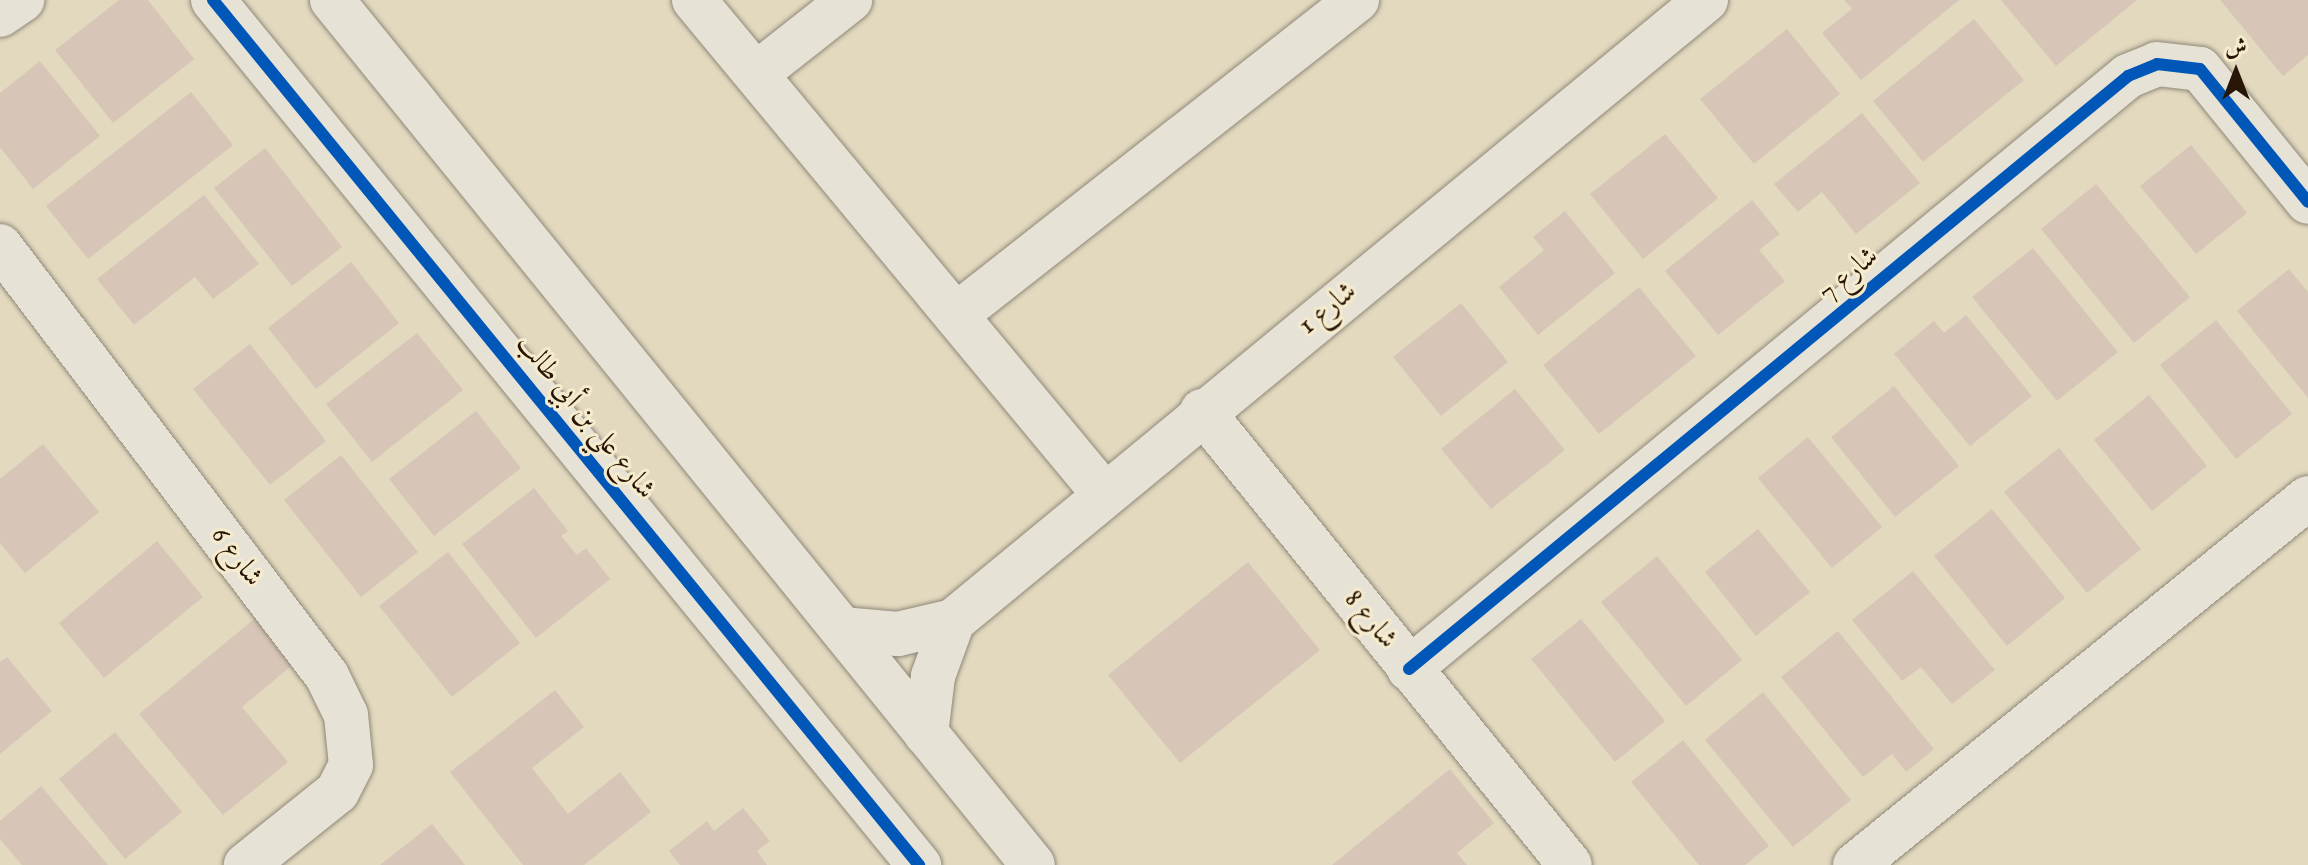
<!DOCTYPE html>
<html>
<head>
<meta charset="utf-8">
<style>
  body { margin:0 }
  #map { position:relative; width:2308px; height:865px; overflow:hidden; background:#e2d9bf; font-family:"IM FELL English",Amiri,serif }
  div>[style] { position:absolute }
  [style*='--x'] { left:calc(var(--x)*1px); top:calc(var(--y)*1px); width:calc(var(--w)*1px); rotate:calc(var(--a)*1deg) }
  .building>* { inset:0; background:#d7c6b7 }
  .roads { filter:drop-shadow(0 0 2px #908878) drop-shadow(0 0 2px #908878) }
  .street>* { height:44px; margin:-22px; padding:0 22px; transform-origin:22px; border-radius:22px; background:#e7e2d6 }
  .secondary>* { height:44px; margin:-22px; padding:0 22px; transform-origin:22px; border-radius:22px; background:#e7e2d6 }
  .cycleway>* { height:12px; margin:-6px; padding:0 6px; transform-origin:6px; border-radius:6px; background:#0057b8 }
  span { translate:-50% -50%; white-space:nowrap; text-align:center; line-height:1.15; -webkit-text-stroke:6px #f6ebcc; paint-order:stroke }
  .street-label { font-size:28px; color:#271607 }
  .north { position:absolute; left:2196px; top:32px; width:80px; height:80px; -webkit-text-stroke:6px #f6ebcc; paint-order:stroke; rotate:0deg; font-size:22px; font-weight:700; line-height:32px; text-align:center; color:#271607 }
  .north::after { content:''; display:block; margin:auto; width:28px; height:36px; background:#271607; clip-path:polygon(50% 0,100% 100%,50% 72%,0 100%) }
</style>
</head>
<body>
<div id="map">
  <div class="building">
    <i style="clip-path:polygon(119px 0,148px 0,194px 59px,113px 123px,55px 50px)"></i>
    <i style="clip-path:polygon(1844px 0,1959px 0,1861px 80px,1822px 33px,1852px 9px)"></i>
    <i style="clip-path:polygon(2001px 0,2137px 0,2056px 66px)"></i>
    <i style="clip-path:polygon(2220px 0,2308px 0,2308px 55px,2283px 76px)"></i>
    <i style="clip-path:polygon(1974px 19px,2024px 80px,1923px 162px,1873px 101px)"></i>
    <i style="clip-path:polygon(1787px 29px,1840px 94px,1754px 164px,1700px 99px)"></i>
    <i style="clip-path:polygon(40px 61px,100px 136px,33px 189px,0 147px,0 93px)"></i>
    <i style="clip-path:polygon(191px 92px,233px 145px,88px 259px,46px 206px)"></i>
    <i style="clip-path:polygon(1862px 113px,1920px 183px,1856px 234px,1822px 192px,1798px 212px,1774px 184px)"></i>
    <i style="clip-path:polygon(1665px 134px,1718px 198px,1643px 259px,1590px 194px)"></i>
    <i style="clip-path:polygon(2191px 145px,2247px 213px,2196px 254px,2140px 186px)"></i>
    <i style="clip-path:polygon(265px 148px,342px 247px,292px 286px,214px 188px)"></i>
    <i style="clip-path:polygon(2096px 184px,2190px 297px,2134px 343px,2041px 229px)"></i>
    <i style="clip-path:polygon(204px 195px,259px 264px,213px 299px,195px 277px,134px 325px,97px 279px)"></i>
    <i style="clip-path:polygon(1752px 200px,1780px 234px,1759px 250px,1785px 281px,1718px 335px,1665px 271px)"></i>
    <i style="clip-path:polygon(1565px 211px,1615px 273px,1538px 335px,1499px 287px,1544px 250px,1533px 237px)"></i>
    <i style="clip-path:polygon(2033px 248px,2118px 352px,2057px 401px,1972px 297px)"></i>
    <i style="clip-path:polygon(351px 262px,399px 323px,316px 389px,268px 328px)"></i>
    <i style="clip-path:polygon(2289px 269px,2308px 292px,2308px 398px,2237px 311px)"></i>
    <i style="clip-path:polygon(1639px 287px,1696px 356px,1599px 434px,1543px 365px)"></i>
    <i style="clip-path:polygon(1461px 303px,1508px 362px,1441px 416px,1393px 357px)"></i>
    <i style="clip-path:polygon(1966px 315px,2032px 396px,1970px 446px,1894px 354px,1934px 321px,1944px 333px)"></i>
    <i style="clip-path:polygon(2216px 320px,2292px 414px,2236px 459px,2160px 365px)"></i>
    <i style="clip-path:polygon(417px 333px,463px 390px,372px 462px,326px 404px)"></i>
    <i style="clip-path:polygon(250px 344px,326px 441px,270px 485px,193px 389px)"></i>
    <i style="clip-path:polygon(1894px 386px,1959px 466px,1895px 517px,1831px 437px)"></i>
    <i style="clip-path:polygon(1515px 389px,1565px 450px,1491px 509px,1441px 449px)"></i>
    <i style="clip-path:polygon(2149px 395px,2207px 466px,2152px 511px,2094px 440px)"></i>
    <i style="clip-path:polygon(476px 411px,521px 468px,434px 536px,389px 479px)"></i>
    <i style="clip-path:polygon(1808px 437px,1882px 527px,1832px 568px,1758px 478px)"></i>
    <i style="clip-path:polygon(43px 444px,99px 512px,25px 573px,0 543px,0 479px)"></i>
    <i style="clip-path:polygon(2059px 448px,2141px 549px,2087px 593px,2004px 492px)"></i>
    <i style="clip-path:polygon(341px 455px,418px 552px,361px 597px,284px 500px)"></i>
    <i style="clip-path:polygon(534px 488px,568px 531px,561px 536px,577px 555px,586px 548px,610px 579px,536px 638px,462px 544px)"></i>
    <i style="clip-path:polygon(1992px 509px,2065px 598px,2007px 646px,1934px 556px)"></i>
    <i style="clip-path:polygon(1758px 529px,1810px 592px,1756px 636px,1705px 572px)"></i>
    <i style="clip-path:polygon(157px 541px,203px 597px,104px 678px,59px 623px)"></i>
    <i style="clip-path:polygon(448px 552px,520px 643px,452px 697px,379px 606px)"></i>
    <i style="clip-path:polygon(1657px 556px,1742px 660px,1686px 706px,1601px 602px)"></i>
    <i style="clip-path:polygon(1248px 562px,1320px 650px,1180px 763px,1108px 675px)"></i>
    <i style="clip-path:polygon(1913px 571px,1995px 670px,1952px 704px,1921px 667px,1902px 681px,1852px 620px)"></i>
    <i style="clip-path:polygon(259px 615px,297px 661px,242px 707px,288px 762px,223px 815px,139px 714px)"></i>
    <i style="clip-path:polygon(1581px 619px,1665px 721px,1615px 762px,1531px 659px)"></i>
    <i style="clip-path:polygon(1838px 631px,1934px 749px,1906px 772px,1892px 754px,1863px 777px,1781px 677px)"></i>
    <i style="clip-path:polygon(7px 657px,52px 711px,0 754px,0 662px)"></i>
    <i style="clip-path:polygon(555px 690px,584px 727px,532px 768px,568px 814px,620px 772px,651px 812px,584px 865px,523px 865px,450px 772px)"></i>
    <i style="clip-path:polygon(1763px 692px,1851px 800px,1793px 847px,1705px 740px)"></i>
    <i style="clip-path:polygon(115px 732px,182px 812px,125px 859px,59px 779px)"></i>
    <i style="clip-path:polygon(1683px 740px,1769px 846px,1745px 865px,1699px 865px,1631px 782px)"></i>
    <i style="clip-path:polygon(1450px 769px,1494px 823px,1457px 853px,1467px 865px,1332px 865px)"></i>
    <i style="clip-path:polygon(41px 786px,108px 865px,22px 865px,0 839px,0 821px)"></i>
    <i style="clip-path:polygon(743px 808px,770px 841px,757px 851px,767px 865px,680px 865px,669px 851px,707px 821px,714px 831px)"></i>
    <i style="clip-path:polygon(432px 824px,465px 865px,380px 865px)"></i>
  </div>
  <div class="roads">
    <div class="street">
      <i style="--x:694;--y:0;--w:642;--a:50.31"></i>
      <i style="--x:0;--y:15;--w:27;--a:-34"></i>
      <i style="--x:756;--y:74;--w:120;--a:-38.2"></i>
      <i style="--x:0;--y:246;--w:540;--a:52.75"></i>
      <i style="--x:327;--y:676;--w:43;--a:64"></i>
      <i style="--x:346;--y:715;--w:50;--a:84.3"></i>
      <i style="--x:351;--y:765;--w:30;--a:117"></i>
      <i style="--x:337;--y:792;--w:117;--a:141.3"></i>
      <i style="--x:956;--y:315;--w:510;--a:-38.15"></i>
      <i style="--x:1202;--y:411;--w:584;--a:50.97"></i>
      <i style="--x:842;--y:629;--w:56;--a:5.1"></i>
      <i style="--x:898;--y:634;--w:57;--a:-13.3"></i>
      <i style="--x:953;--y:621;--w:976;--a:-39.51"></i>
      <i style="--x:1409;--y:669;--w:932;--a:-39.51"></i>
      <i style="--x:2128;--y:76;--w:31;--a:-22"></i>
      <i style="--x:2157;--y:64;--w:43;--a:6.6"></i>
      <i style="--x:2200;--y:69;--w:171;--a:50.9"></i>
      <i style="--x:926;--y:734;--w:58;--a:-83.1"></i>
      <i style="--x:933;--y:676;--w:59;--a:-70"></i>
      <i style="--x:1855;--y:865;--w:583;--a:-39.01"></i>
    </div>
    <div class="secondary">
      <i style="--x:213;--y:0;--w:1117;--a:50.78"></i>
      <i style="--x:332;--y:0;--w:1113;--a:50.98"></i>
    </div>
  </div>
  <div class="cycleway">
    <i style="--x:213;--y:0;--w:1117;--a:50.78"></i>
    <i style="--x:1409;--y:669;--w:932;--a:-39.51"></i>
    <i style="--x:2128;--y:76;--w:31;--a:-22"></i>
    <i style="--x:2157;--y:64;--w:43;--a:6.6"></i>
    <i style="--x:2200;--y:69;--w:171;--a:50.9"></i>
  </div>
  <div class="street-label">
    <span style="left:1849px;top:275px;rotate:-40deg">شارع 7</span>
    <span style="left:1328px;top:309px;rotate:-39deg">شارع 1</span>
    <span style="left:585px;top:417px;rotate:51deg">شارع علي بن أبي طالب</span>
    <span style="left:236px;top:557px;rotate:53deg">شارع 6</span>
    <span style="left:1370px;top:620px;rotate:51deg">شارع 8</span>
  </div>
  <div class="north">ش</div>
</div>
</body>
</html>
